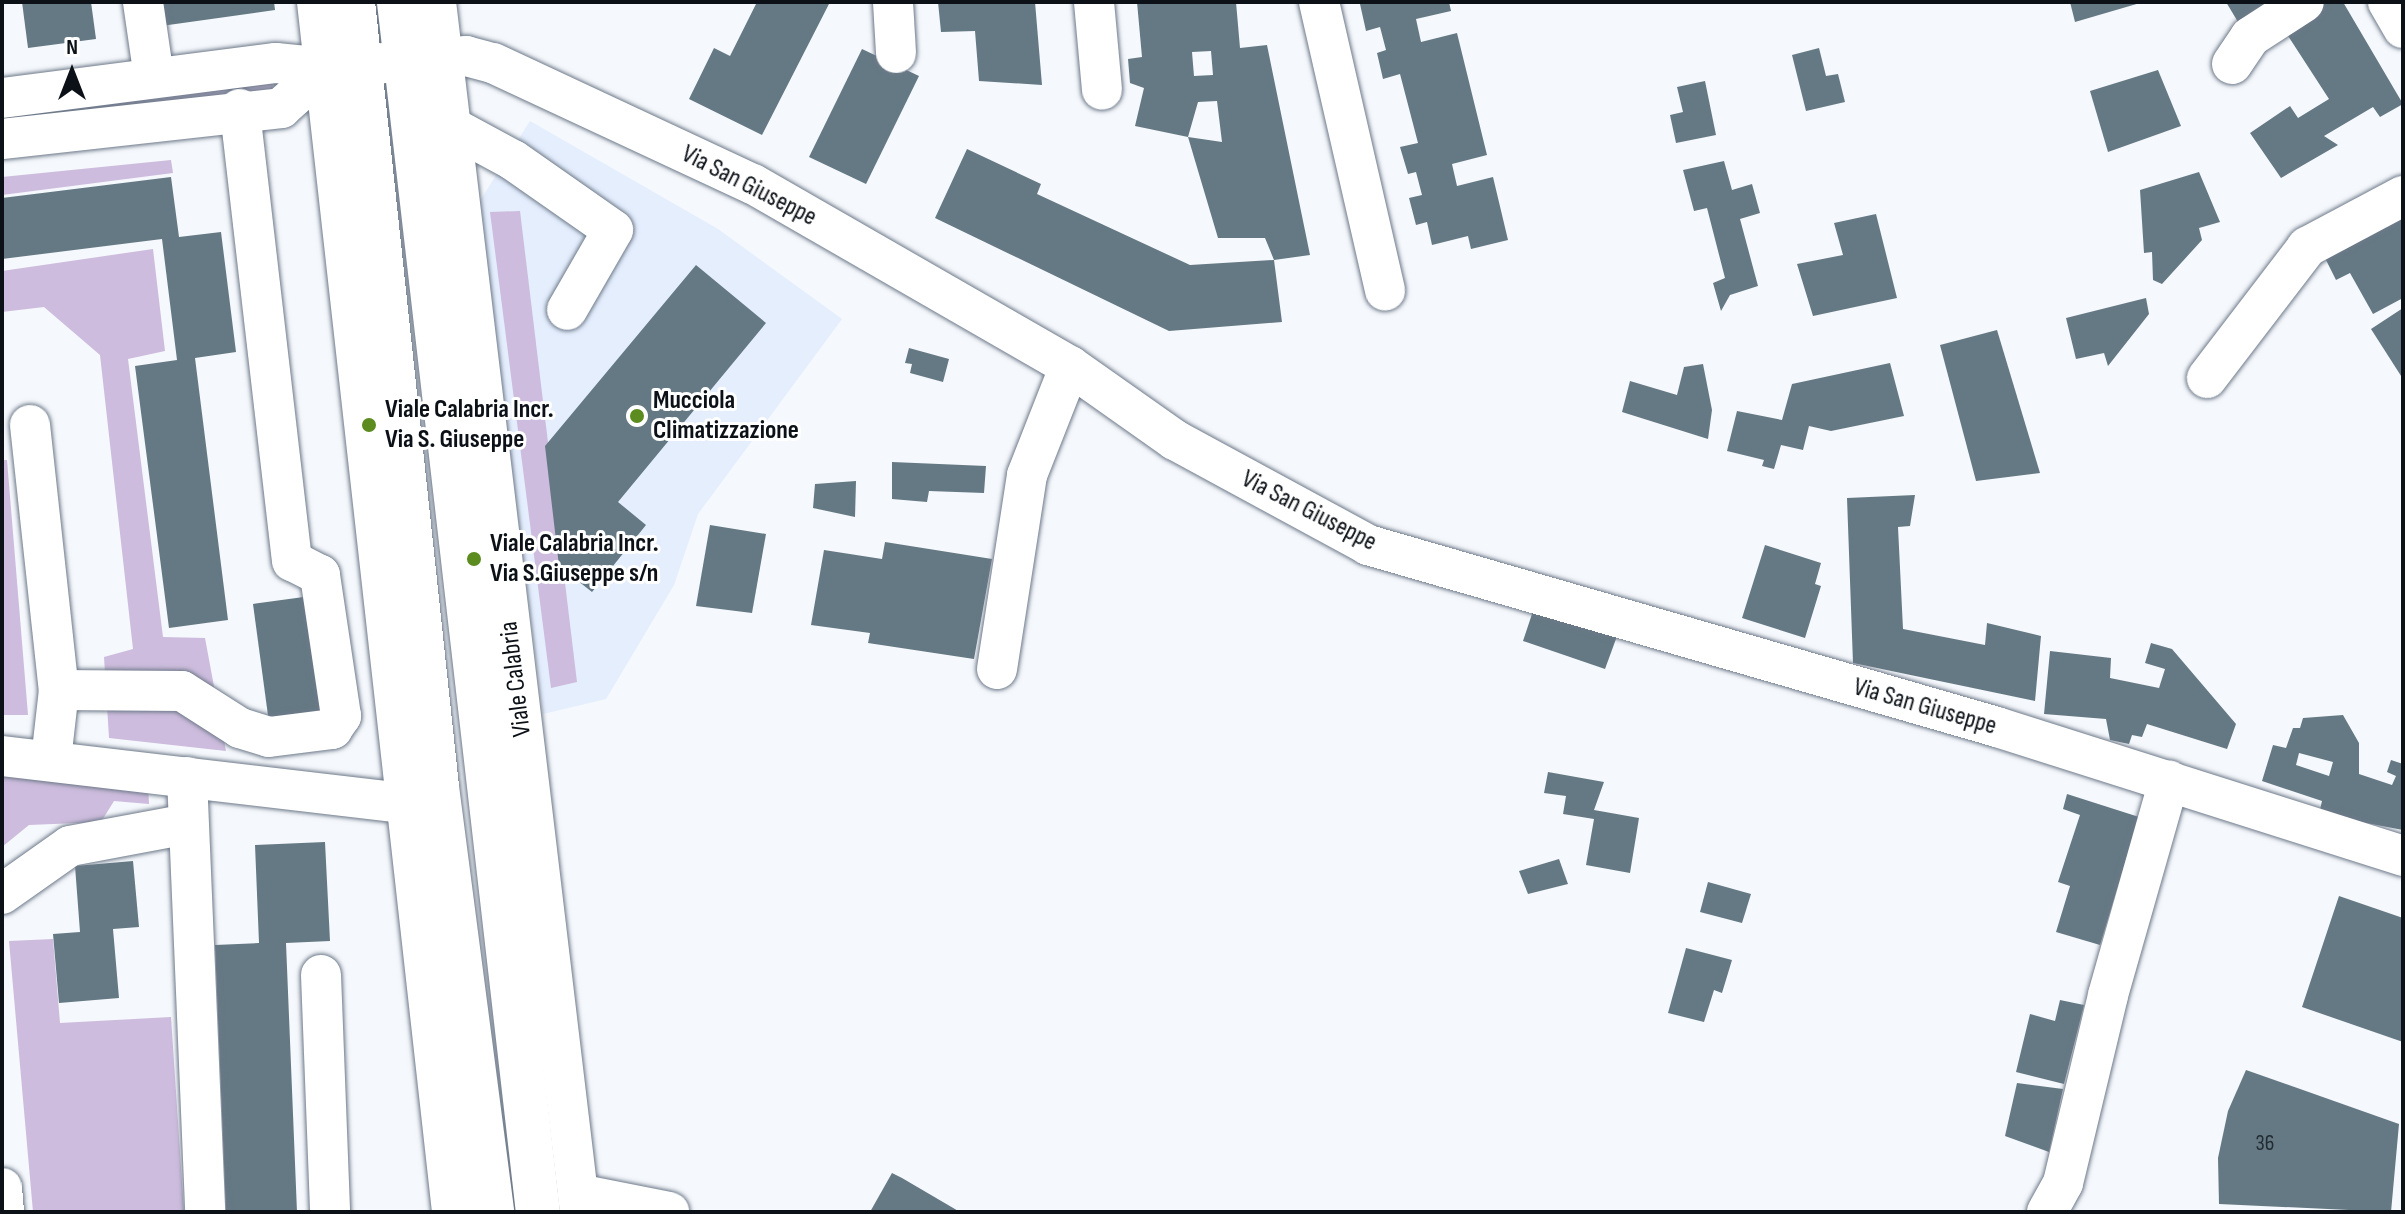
<!DOCTYPE html>
<html>
<head>
<meta charset="utf-8">
<style>
  body { margin:0 }
  #map { position:relative; width:2405px; height:1214px; overflow:hidden; background:#f5f8fc; font-family:"Sofia Sans Condensed",sans-serif }
  div>[style] { position:absolute }
  [style*='--x'] { left:calc(var(--x)*1px); top:calc(var(--y)*1px); width:calc(var(--w)*1px); rotate:calc(var(--a)*1deg) }
  .built>* { inset:0; background:#e4eefd }
  .green>* { inset:0; background:#cdbcdd }
  .building>* { inset:0; background:#657984 }
  .roads { filter:drop-shadow(0 0 2px #6d7989) drop-shadow(0 0 2px #6d7989) }
  .minor>* { height:40px; margin:-20px; padding:0 20px; transform-origin:20px; border-radius:20px; background:#fff }
  .major>* { height:44px; margin:-22px; padding:0 22px; transform-origin:22px; border-radius:22px; background:#fff }
  .dots>* { width:22px; height:22px; translate:-50% -50%; box-sizing:border-box; border:4px solid #fff; border-radius:50% }
  span { translate:-50% -50%; white-space:nowrap; text-align:center; line-height:1.15; -webkit-text-stroke:6px #fff; paint-order:stroke }
  .number-label { font-size:22px; color:#222b32 }
  .number-label span { -webkit-text-stroke-width:0 }
  .street-label { font-size:26px; color:#0c1117 }
  .poi-label { font-size:26px; color:#0c1117; font-weight:700 }
  .left { translate:0 -50%; text-align:left }
  .frame { position:absolute; inset:0; border:4px solid #0c1117; pointer-events:none }
  .north { position:absolute; left:32px; top:32px; width:80px; height:80px; -webkit-text-stroke:6px #fff; paint-order:stroke; rotate:0deg; font-size:22px; font-weight:700; line-height:32px; text-align:center; color:#0c1117 }
  .north::after { content:''; display:block; margin:auto; width:28px; height:36px; background:#0c1117; clip-path:polygon(50% 0,100% 100%,50% 72%,0 100%) }
</style>
</head>
<body>
<div id="map">
  <div class="built">
    <i style="clip-path:polygon(530px 121px,718px 229px,842px 319px,698px 514px,674px 585px,606px 699px,543px 714px,478px 204px)"></i>
  </div>
  <div class="green">
    <i style="clip-path:polygon(272px 79px,273px 92px,2px 127px,2px 114px)"></i>
    <i style="clip-path:polygon(171px 160px,173px 173px,2px 195px,2px 177px)"></i>
    <i style="clip-path:polygon(520px 211px,577px 682px,551px 688px,490px 212px)"></i>
    <i style="clip-path:polygon(153px 249px,165px 351px,128px 359px,163px 637px,205px 638px,226px 751px,109px 738px,104px 657px,133px 649px,100px 355px,44px 307px,2px 312px,2px 271px)"></i>
    <i style="clip-path:polygon(2px 460px,7px 460px,28px 715px,2px 715px)"></i>
    <i style="clip-path:polygon(2px 776px,148px 785px,149px 804px,114px 801px,101px 822px,29px 825px,2px 847px)"></i>
    <i style="clip-path:polygon(53px 939px,60px 1023px,171px 1017px,184px 1212px,33px 1212px,9px 941px)"></i>
  </div>
  <div class="building">
    <i style="clip-path:polygon(22px 2px,91px 2px,96px 39px,28px 48px)"></i>
    <i style="clip-path:polygon(151px 2px,274px 2px,275px 10px,154px 27px)"></i>
    <i style="clip-path:polygon(757px 2px,830px 2px,762px 135px,689px 99px,714px 48px,730px 56px)"></i>
    <i style="clip-path:polygon(938px 2px,1035px 2px,1042px 85px,979px 81px,975px 31px,941px 32px)"></i>
    <i style="clip-path:polygon(evenodd,1137px 2px,1236px 2px,1240px 48px,1267px 45px,1310px 255px,1274px 260px,1265px 238px,1218px 238px,1188px 137px,1135px 126px,1144px 88px,1130px 83px,1128px 59px,1142px 57px,1137px 2px,1211px 51px,1213px 75px,1194px 76px,1192px 52px,1211px 51px,1137px 2px,1217px 101px,1222px 142px,1188px 137px,1198px 102px,1217px 101px)"></i>
    <i style="clip-path:polygon(1449px 2px,1451px 11px,1416px 19px,1421px 42px,1457px 33px,1487px 155px,1452px 164px,1457px 186px,1493px 177px,1508px 240px,1471px 249px,1468px 236px,1432px 245px,1427px 222px,1416px 225px,1409px 198px,1422px 195px,1416px 172px,1408px 174px,1400px 147px,1418px 143px,1400px 74px,1383px 79px,1377px 53px,1386px 50px,1380px 27px,1366px 31px,1360px 4px)"></i>
    <i style="clip-path:polygon(2070px 2px,2140px 2px,2140px 3px,2075px 22px)"></i>
    <i style="clip-path:polygon(2226px 2px,2279px 2px,2241px 27px)"></i>
    <i style="clip-path:polygon(2323px 2px,2343px 2px,2403px 104px,2380px 117px,2373px 107px,2324px 136px,2338px 145px,2281px 178px,2250px 133px,2290px 106px,2298px 118px,2329px 99px,2283px 28px)"></i>
    <i style="clip-path:polygon(1819px 48px,1826px 76px,1838px 74px,1845px 102px,1806px 111px,1792px 55px)"></i>
    <i style="clip-path:polygon(862px 49px,919px 76px,866px 184px,809px 157px)"></i>
    <i style="clip-path:polygon(2158px 70px,2181px 126px,2108px 152px,2090px 91px)"></i>
    <i style="clip-path:polygon(1705px 81px,1716px 135px,1676px 143px,1670px 115px,1683px 112px,1677px 87px)"></i>
    <i style="clip-path:polygon(967px 149px,1041px 184px,1037px 194px,1190px 265px,1274px 260px,1282px 322px,1169px 331px,935px 218px)"></i>
    <i style="clip-path:polygon(1724px 161px,1732px 190px,1752px 184px,1760px 213px,1740px 219px,1758px 286px,1730px 295px,1721px 311px,1713px 283px,1725px 278px,1707px 208px,1694px 211px,1683px 170px)"></i>
    <i style="clip-path:polygon(2199px 172px,2220px 222px,2199px 228px,2202px 240px,2162px 284px,2153px 280px,2152px 252px,2144px 253px,2140px 190px)"></i>
    <i style="clip-path:polygon(171px 177px,179px 237px,221px 232px,236px 352px,195px 358px,228px 620px,169px 628px,135px 366px,177px 360px,162px 239px,2px 259px,2px 198px)"></i>
    <i style="clip-path:polygon(1876px 214px,1897px 298px,1813px 316px,1797px 264px,1843px 255px,1834px 223px)"></i>
    <i style="clip-path:polygon(2403px 215px,2403px 298px,2373px 314px,2350px 273px,2336px 280px,2324px 256px)"></i>
    <i style="clip-path:polygon(696px 265px,766px 323px,618px 502px,646px 525px,592px 592px,559px 566px,545px 446px)"></i>
    <i style="clip-path:polygon(2146px 298px,2149px 314px,2108px 366px,2104px 353px,2076px 359px,2066px 318px)"></i>
    <i style="clip-path:polygon(2403px 308px,2403px 379px,2371px 329px)"></i>
    <i style="clip-path:polygon(1997px 330px,2040px 473px,1976px 481px,1940px 345px)"></i>
    <i style="clip-path:polygon(909px 348px,949px 359px,943px 382px,910px 373px,912px 364px,905px 363px)"></i>
    <i style="clip-path:polygon(1890px 363px,1904px 416px,1831px 431px,1809px 426px,1803px 450px,1781px 445px,1774px 469px,1762px 466px,1764px 460px,1727px 451px,1737px 411px,1782px 420px,1792px 384px)"></i>
    <i style="clip-path:polygon(1703px 364px,1712px 410px,1708px 439px,1622px 412px,1630px 381px,1677px 395px,1684px 367px)"></i>
    <i style="clip-path:polygon(892px 462px,986px 466px,984px 493px,929px 491px,927px 502px,892px 499px)"></i>
    <i style="clip-path:polygon(856px 481px,855px 517px,813px 508px,815px 484px)"></i>
    <i style="clip-path:polygon(1915px 495px,1910px 526px,1898px 527px,1903px 629px,1985px 645px,1987px 623px,2041px 636px,2035px 701px,1853px 663px,1847px 498px)"></i>
    <i style="clip-path:polygon(710px 525px,766px 534px,752px 613px,696px 606px)"></i>
    <i style="clip-path:polygon(885px 542px,992px 559px,974px 659px,868px 643px,870px 633px,811px 625px,824px 550px,882px 559px)"></i>
    <i style="clip-path:polygon(1765px 545px,1821px 563px,1815px 584px,1821px 586px,1805px 638px,1742px 618px)"></i>
    <i style="clip-path:polygon(311px 596px,328px 715px,269px 723px,253px 604px)"></i>
    <i style="clip-path:polygon(1537px 599px,1620px 628px,1605px 669px,1523px 641px)"></i>
    <i style="clip-path:polygon(2151px 643px,2172px 649px,2236px 724px,2227px 749px,2147px 724px,2142px 737px,2132px 735px,2129px 744px,2110px 740px,2106px 719px,2044px 714px,2050px 651px,2111px 658px,2110px 678px,2159px 688px,2165px 669px,2145px 663px)"></i>
    <i style="clip-path:polygon(evenodd,2343px 715px,2359px 743px,2359px 774px,2392px 785px,2396px 776px,2387px 772px,2391px 760px,2403px 764px,2403px 830px,2319px 814px,2322px 801px,2262px 781px,2273px 745px,2286px 748px,2293px 728px,2300px 728px,2303px 718px,2343px 715px,2299px 753px,2333px 762px,2329px 776px,2296px 765px,2299px 753px)"></i>
    <i style="clip-path:polygon(1548px 772px,1604px 782px,1594px 810px,1639px 818px,1630px 873px,1586px 865px,1594px 819px,1563px 814px,1566px 796px,1544px 793px)"></i>
    <i style="clip-path:polygon(2067px 794px,2139px 817px,2100px 945px,2056px 932px,2070px 886px,2058px 882px,2080px 815px,2063px 809px)"></i>
    <i style="clip-path:polygon(325px 842px,330px 941px,286px 943px,297px 1212px,226px 1212px,215px 945px,259px 943px,255px 845px)"></i>
    <i style="clip-path:polygon(1559px 859px,1568px 884px,1528px 894px,1519px 871px)"></i>
    <i style="clip-path:polygon(133px 861px,139px 927px,113px 929px,119px 998px,59px 1003px,53px 934px,80px 932px,75px 866px)"></i>
    <i style="clip-path:polygon(1708px 882px,1751px 894px,1742px 923px,1700px 912px)"></i>
    <i style="clip-path:polygon(2339px 896px,2403px 918px,2403px 1042px,2302px 1007px)"></i>
    <i style="clip-path:polygon(1686px 948px,1732px 960px,1722px 993px,1714px 990px,1704px 1022px,1668px 1013px)"></i>
    <i style="clip-path:polygon(2060px 1000px,2084px 1005px,2064px 1084px,2016px 1072px,2030px 1014px,2055px 1021px)"></i>
    <i style="clip-path:polygon(2246px 1070px,2399px 1124px,2391px 1212px,2219px 1204px,2218px 1158px,2228px 1111px)"></i>
    <i style="clip-path:polygon(2017px 1083px,2063px 1089px,2049px 1152px,2005px 1136px)"></i>
    <i style="clip-path:polygon(892px 1173px,902px 1178px,960px 1212px,870px 1212px)"></i>
  </div>
  <div class="roads">
    <div class="minor">
      <i style="--x:143;--y:2;--w:76;--a:81.7"></i>
      <i style="--x:317;--y:2;--w:1218;--a:83.63"></i>
      <i style="--x:436;--y:2;--w:1219;--a:83.21"></i>
      <i style="--x:893;--y:2;--w:51;--a:86.6"></i>
      <i style="--x:1094;--y:2;--w:88;--a:84.8"></i>
      <i style="--x:1319;--y:2;--w:296;--a:77.1"></i>
      <i style="--x:2388;--y:2;--w:30;--a:60"></i>
      <i style="--x:2232;--y:64;--w:32;--a:-56"></i>
      <i style="--x:2250;--y:37;--w:64;--a:-32.9"></i>
      <i style="--x:2;--y:98;--w:276;--a:-7.3"></i>
      <i style="--x:276;--y:63;--w:50;--a:5.7"></i>
      <i style="--x:326;--y:68;--w:141;--a:-4.9"></i>
      <i style="--x:466;--y:56;--w:28;--a:15"></i>
      <i style="--x:493;--y:63;--w:287;--a:25"></i>
      <i style="--x:753;--y:184;--w:366;--a:29.9"></i>
      <i style="--x:1070;--y:366;--w:128;--a:35.2"></i>
      <i style="--x:1175;--y:440;--w:220;--a:28.5"></i>
      <i style="--x:1368;--y:545;--w:655;--a:16.14"></i>
      <i style="--x:1997;--y:727;--w:426;--a:17.6"></i>
      <i style="--x:450;--y:126;--w:72;--a:28.4"></i>
      <i style="--x:513;--y:160;--w:122;--a:35"></i>
      <i style="--x:613;--y:230;--w:92;--a:119.9"></i>
      <i style="--x:2;--y:139;--w:281;--a:-6.3"></i>
      <i style="--x:281;--y:108;--w:60;--a:-41.6"></i>
      <i style="--x:2207;--y:378;--w:165;--a:-52.6"></i>
      <i style="--x:2307;--y:247;--w:109;--a:-28"></i>
      <i style="--x:30;--y:425;--w:267;--a:83.8"></i>
      <i style="--x:997;--y:669;--w:196;--a:-81.2"></i>
      <i style="--x:1027;--y:475;--w:117;--a:-68.5"></i>
      <i style="--x:2;--y:756;--w:406;--a:6.7"></i>
      <i style="--x:51;--y:760;--w:70;--a:-83.5"></i>
      <i style="--x:59;--y:690;--w:123;--a:0.5"></i>
      <i style="--x:182;--y:691;--w:69;--a:32.5"></i>
      <i style="--x:240;--y:728;--w:30;--a:17"></i>
      <i style="--x:269;--y:737;--w:64;--a:-7.2"></i>
      <i style="--x:332;--y:729;--w:16;--a:-55"></i>
      <i style="--x:341;--y:716;--w:143;--a:-98.5"></i>
      <i style="--x:320;--y:575;--w:31;--a:-153"></i>
      <i style="--x:292;--y:561;--w:455;--a:-96.6"></i>
      <i style="--x:187;--y:777;--w:435;--a:87.6"></i>
      <i style="--x:2;--y:894;--w:83;--a:-35.2"></i>
      <i style="--x:70;--y:846;--w:119;--a:-10.6"></i>
      <i style="--x:321;--y:975;--w:237;--a:87.8"></i>
      <i style="--x:2;--y:1188;--w:24;--a:85"></i>
      <i style="--x:578;--y:1194;--w:93;--a:11.2"></i>
      <i style="--x:2047;--y:1212;--w:33;--a:-61"></i>
      <i style="--x:2063;--y:1183;--w:193;--a:-76.5"></i>
      <i style="--x:2108;--y:995;--w:223;--a:-74.1"></i>
    </div>
    <div class="major">
      <i style="--x:353;--y:2;--w:789;--a:83.89"></i>
      <i style="--x:437;--y:787;--w:429;--a:82.6"></i>
      <i style="--x:399;--y:2;--w:1218;--a:83.45"></i>
    </div>
  </div>
  <div class="dots">
    <i style="left:637px;top:416px;background:#5c8b20"></i>
    <i style="left:369px;top:425px;background:#5c8b20"></i>
    <i style="left:474px;top:559px;background:#5c8b20"></i>
  </div>
  <div class="number-label">
    <span style="left:2265px;top:1144px">36</span>
  </div>
  <div class="street-label">
    <span style="left:749px;top:186px;rotate:27deg">Via San Giuseppe</span>
    <span style="left:1309px;top:511px;rotate:27deg">Via San Giuseppe</span>
    <span style="left:516px;top:679px;rotate:-97deg">Viale Calabria</span>
    <span style="left:1925px;top:707px;rotate:16deg">Via San Giuseppe</span>
  </div>
  <div class="poi-label">
    <span class="left" style="left:653px;top:416px">Mucciola<br>Climatizzazione</span>
    <span class="left" style="left:385px;top:425px">Viale Calabria Incr.<br>Via S. Giuseppe</span>
    <span class="left" style="left:490px;top:559px">Viale Calabria Incr.<br>Via S.Giuseppe s/n</span>
  </div>
  <div class="frame"></div>
  <div class="north">N</div>
</div>
</body>
</html>
